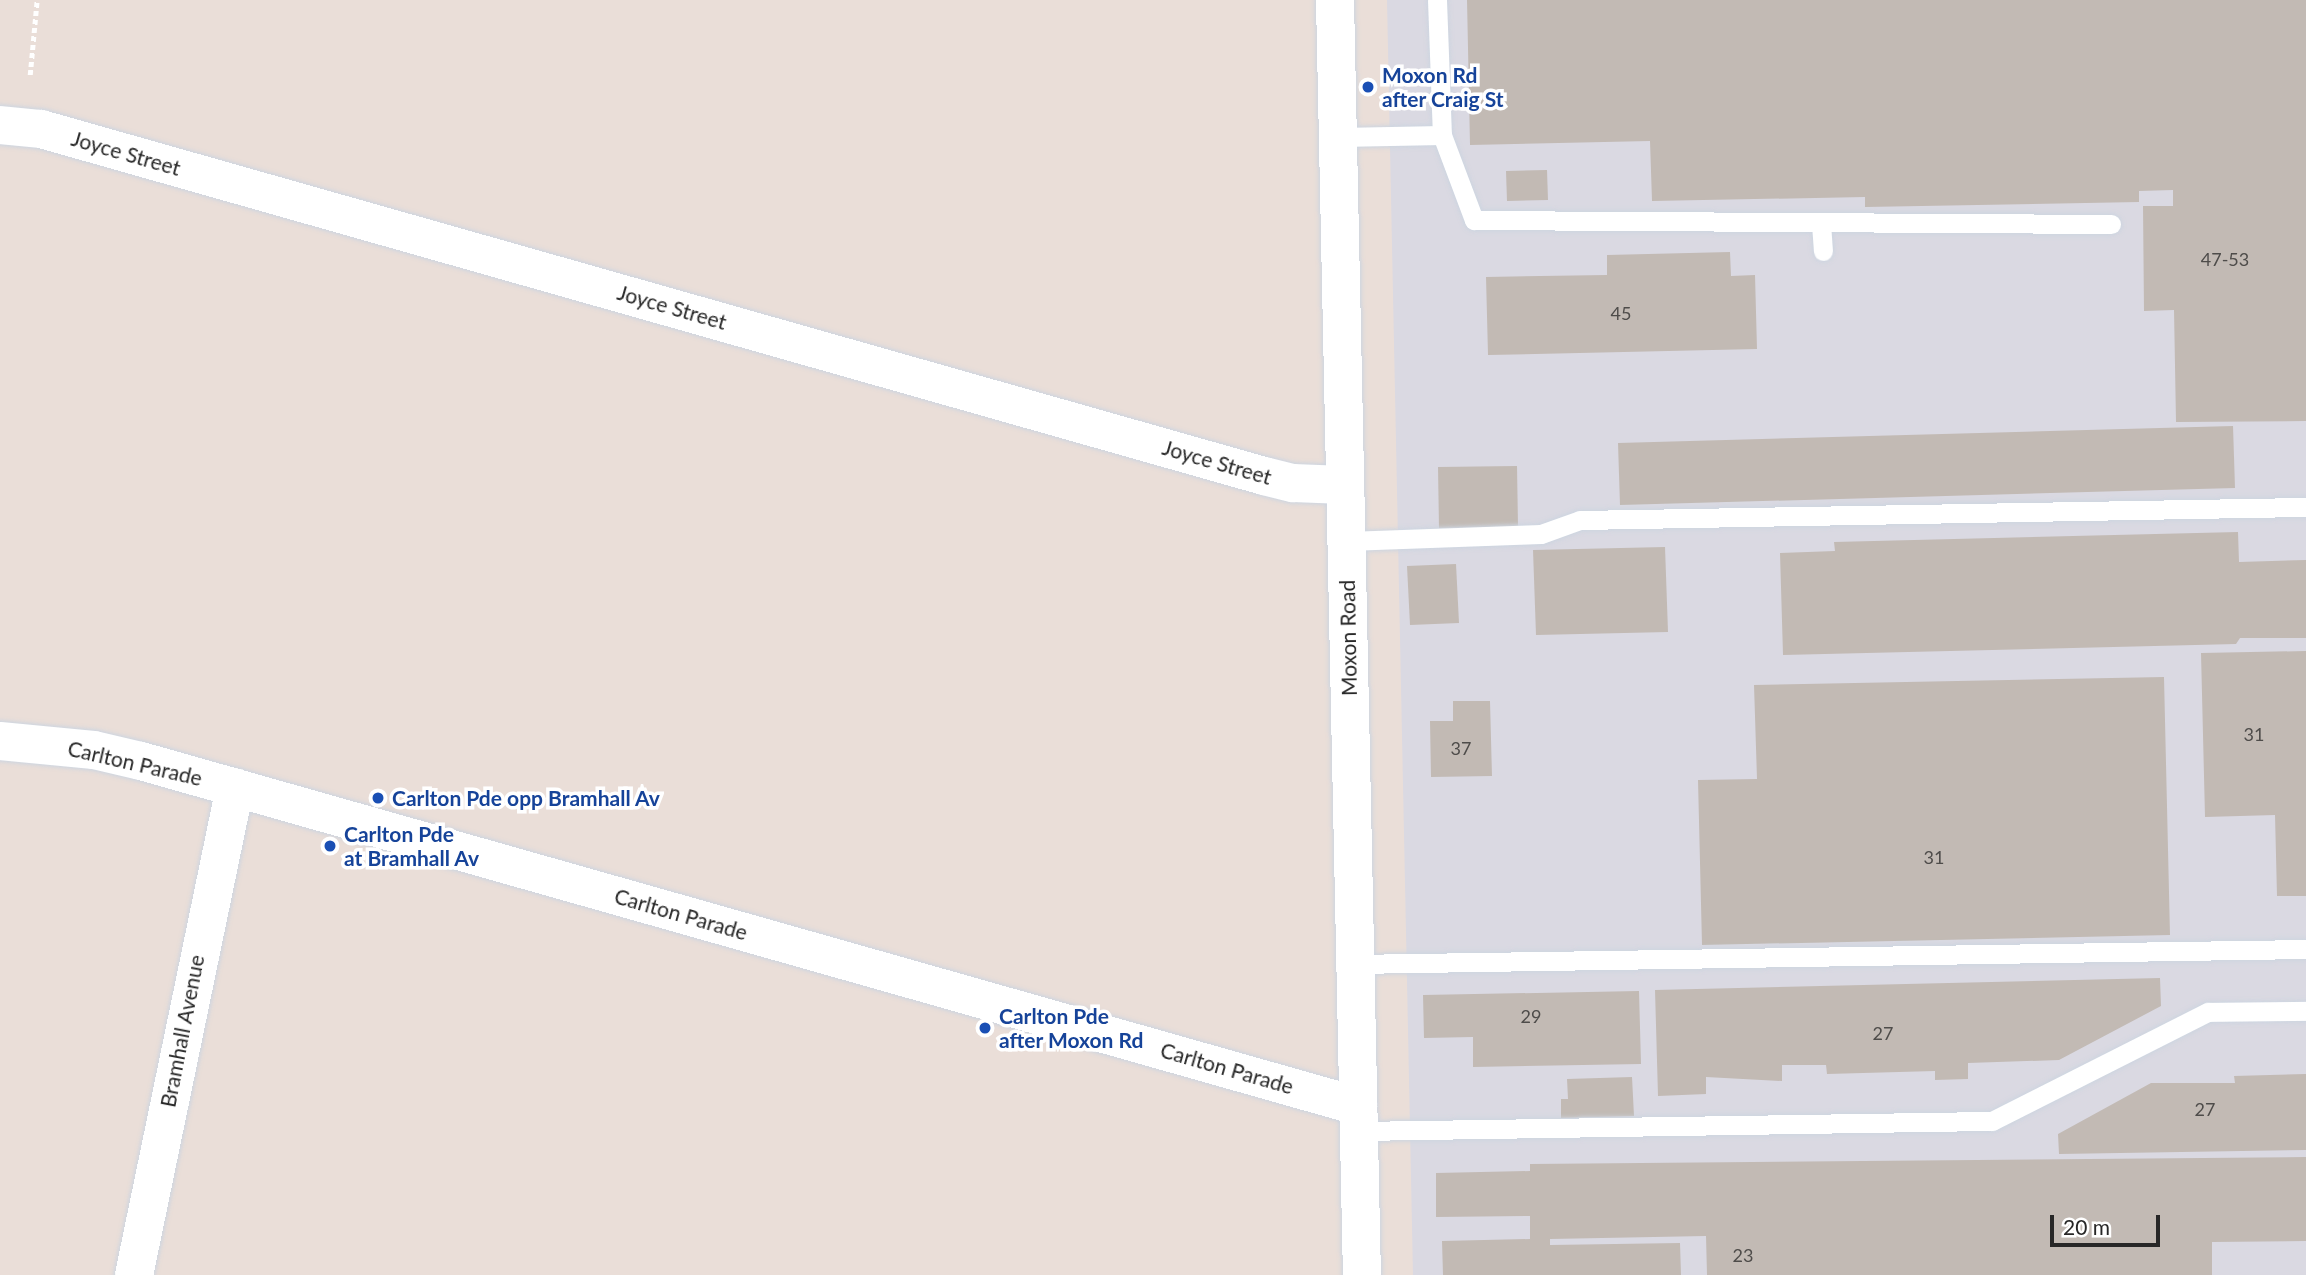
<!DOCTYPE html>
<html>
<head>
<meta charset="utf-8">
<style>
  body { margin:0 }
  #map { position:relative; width:2306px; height:1275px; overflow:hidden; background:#eaded8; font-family:Lato,sans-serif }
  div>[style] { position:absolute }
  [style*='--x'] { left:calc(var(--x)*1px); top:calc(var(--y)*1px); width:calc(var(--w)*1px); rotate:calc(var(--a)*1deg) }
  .industrial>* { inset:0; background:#dad9e2 }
  .building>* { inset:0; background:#c2bab4 }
  .path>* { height:4.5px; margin-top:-2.25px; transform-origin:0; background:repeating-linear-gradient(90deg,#fff 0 5px,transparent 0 8.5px) }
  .roads { filter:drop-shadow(0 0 2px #cdd5e0) drop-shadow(0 0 2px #cdd5e0) }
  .lane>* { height:19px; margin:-9.5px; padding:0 9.5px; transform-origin:9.5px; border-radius:9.5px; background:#fff }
  .street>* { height:38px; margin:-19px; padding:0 19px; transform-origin:19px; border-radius:19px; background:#fff }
  .secondary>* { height:38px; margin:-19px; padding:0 19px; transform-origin:19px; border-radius:19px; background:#fff }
  .dots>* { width:19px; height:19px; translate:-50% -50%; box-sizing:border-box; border:4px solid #fff; border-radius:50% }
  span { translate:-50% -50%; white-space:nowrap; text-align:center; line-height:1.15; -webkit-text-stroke:7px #fff; paint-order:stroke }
  .number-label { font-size:18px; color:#4e4c4a }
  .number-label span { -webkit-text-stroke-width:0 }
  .transit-label { font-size:21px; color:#164399; font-weight:700 }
  .left { translate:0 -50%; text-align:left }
  .street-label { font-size:21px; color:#272727 }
  .scale { position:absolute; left:2050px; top:1215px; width:110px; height:32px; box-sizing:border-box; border:4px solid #272727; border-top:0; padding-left:9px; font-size:21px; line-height:24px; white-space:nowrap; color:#272727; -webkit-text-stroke:5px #fff; paint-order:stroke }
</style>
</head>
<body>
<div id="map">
  <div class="industrial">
    <i style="clip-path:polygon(1387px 0,2306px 0,2306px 1275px,1413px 1275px)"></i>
  </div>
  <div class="building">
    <i style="clip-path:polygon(1467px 0,2306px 0,2306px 421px,2176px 422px,2174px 310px,2144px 311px,2143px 206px,2173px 206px,2173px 190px,2139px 191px,2139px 202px,1865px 207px,1865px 197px,1652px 201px,1650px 141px,1470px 145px)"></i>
    <i style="clip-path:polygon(1547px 170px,1548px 200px,1507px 201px,1506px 171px)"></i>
    <i style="clip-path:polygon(1730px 252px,1731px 276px,1755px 275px,1757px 349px,1488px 355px,1486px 277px,1607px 275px,1607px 255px)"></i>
    <i style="clip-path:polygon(2233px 426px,2235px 488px,1620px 505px,1618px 443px)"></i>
    <i style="clip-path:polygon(1517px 466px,1518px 527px,1439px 528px,1438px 467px)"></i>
    <i style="clip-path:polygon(2238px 532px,2239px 562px,2306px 560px,2306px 638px,2240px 638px,2236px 644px,1783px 655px,1780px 553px,1835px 551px,1834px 542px)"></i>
    <i style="clip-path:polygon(1665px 547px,1668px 632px,1536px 635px,1533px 550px)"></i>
    <i style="clip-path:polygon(1456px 564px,1459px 623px,1410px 625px,1407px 566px)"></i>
    <i style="clip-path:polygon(2306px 651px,2306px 896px,2277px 896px,2275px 815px,2205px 817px,2201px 653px)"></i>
    <i style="clip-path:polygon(2164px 677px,2170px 935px,1702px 945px,1698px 780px,1757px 779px,1754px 685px)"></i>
    <i style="clip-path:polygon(1453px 701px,1490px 701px,1492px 776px,1431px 777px,1430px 721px,1453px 721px)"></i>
    <i style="clip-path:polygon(2160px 978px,2161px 1006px,2059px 1060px,1968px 1063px,1968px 1079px,1935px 1080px,1935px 1071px,1827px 1074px,1826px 1065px,1782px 1065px,1782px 1081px,1706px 1077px,1706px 1094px,1658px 1096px,1655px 990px)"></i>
    <i style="clip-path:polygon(1639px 991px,1641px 1064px,1473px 1067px,1473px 1037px,1424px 1038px,1423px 995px)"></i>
    <i style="clip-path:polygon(2306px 1074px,2306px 1150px,2059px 1154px,2058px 1134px,2151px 1083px,2235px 1083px,2234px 1076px)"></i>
    <i style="clip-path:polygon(1632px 1077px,1634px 1116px,1561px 1118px,1561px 1099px,1568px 1099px,1567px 1079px)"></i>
    <i style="clip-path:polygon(2306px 1157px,2306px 1241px,2212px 1242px,2212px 1275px,1707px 1275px,1706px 1236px,1550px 1239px,1550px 1245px,1680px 1243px,1681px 1275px,1443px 1275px,1442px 1241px,1530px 1239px,1530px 1216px,1436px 1217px,1436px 1173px,1530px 1171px,1530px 1164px)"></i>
  </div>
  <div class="path">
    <i style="--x:30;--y:75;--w:75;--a:-84.7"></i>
  </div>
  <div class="roads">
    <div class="lane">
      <i style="--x:1437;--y:0;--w:135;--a:87.9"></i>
      <i style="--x:1339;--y:137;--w:103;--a:-1.1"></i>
      <i style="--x:1442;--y:135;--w:91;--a:69.4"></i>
      <i style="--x:1474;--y:220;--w:637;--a:0.36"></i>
      <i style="--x:1821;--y:223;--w:28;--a:86"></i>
      <i style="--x:1347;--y:541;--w:194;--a:-2.1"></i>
      <i style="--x:1541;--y:534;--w:41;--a:-19.7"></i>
      <i style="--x:1580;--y:520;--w:726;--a:-1.03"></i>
      <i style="--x:1352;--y:964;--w:954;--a:-0.9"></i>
      <i style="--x:1359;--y:1131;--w:633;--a:-0.91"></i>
      <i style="--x:1992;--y:1121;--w:242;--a:-26.8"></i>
      <i style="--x:2208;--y:1012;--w:98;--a:-0.6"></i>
    </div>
    <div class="street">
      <i style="--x:0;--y:125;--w:41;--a:5.6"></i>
      <i style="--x:41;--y:129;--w:1271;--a:15.84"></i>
      <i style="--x:1264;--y:476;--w:30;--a:14"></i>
      <i style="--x:1293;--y:483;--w:51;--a:2.2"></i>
      <i style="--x:0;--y:741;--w:94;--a:5.5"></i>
      <i style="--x:94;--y:750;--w:48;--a:13.2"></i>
      <i style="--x:141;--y:761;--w:1265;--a:15.83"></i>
      <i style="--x:134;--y:1275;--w:498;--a:-78.3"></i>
    </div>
    <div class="secondary">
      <i style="--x:1335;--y:0;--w:1275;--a:88.79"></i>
    </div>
  </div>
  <div class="dots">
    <i style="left:1368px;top:87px;background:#1a4fb4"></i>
    <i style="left:378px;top:798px;background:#1a4fb4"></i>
    <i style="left:330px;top:846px;background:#1a4fb4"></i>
    <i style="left:985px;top:1028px;background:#1a4fb4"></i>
  </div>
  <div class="number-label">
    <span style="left:2225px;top:259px">47-53</span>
    <span style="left:1621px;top:313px">45</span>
    <span style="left:2254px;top:734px">31</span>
    <span style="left:1461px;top:748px">37</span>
    <span style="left:1934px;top:857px">31</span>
    <span style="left:1531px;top:1016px">29</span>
    <span style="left:1883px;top:1033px">27</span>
    <span style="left:2205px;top:1109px">27</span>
    <span style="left:1743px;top:1255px">23</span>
  </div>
  <div class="transit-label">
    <span class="left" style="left:1382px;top:87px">Moxon Rd<br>after Craig St</span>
    <span class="left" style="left:392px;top:798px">Carlton Pde opp Bramhall Av</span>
    <span class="left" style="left:344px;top:846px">Carlton Pde<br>at Bramhall Av</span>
    <span class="left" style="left:999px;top:1028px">Carlton Pde<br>after Moxon Rd</span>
  </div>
  <div class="street-label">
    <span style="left:126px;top:153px;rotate:16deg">Joyce Street</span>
    <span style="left:672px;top:307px;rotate:16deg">Joyce Street</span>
    <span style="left:1217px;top:462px;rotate:16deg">Joyce Street</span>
    <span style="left:1348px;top:638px;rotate:-91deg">Moxon Road</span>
    <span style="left:135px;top:763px;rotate:13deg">Carlton Parade</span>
    <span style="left:681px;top:914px;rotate:16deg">Carlton Parade</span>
    <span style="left:182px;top:1031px;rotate:-79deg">Bramhall Avenue</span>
    <span style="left:1227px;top:1068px;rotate:16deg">Carlton Parade</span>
  </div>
  <div class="scale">20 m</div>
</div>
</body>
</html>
